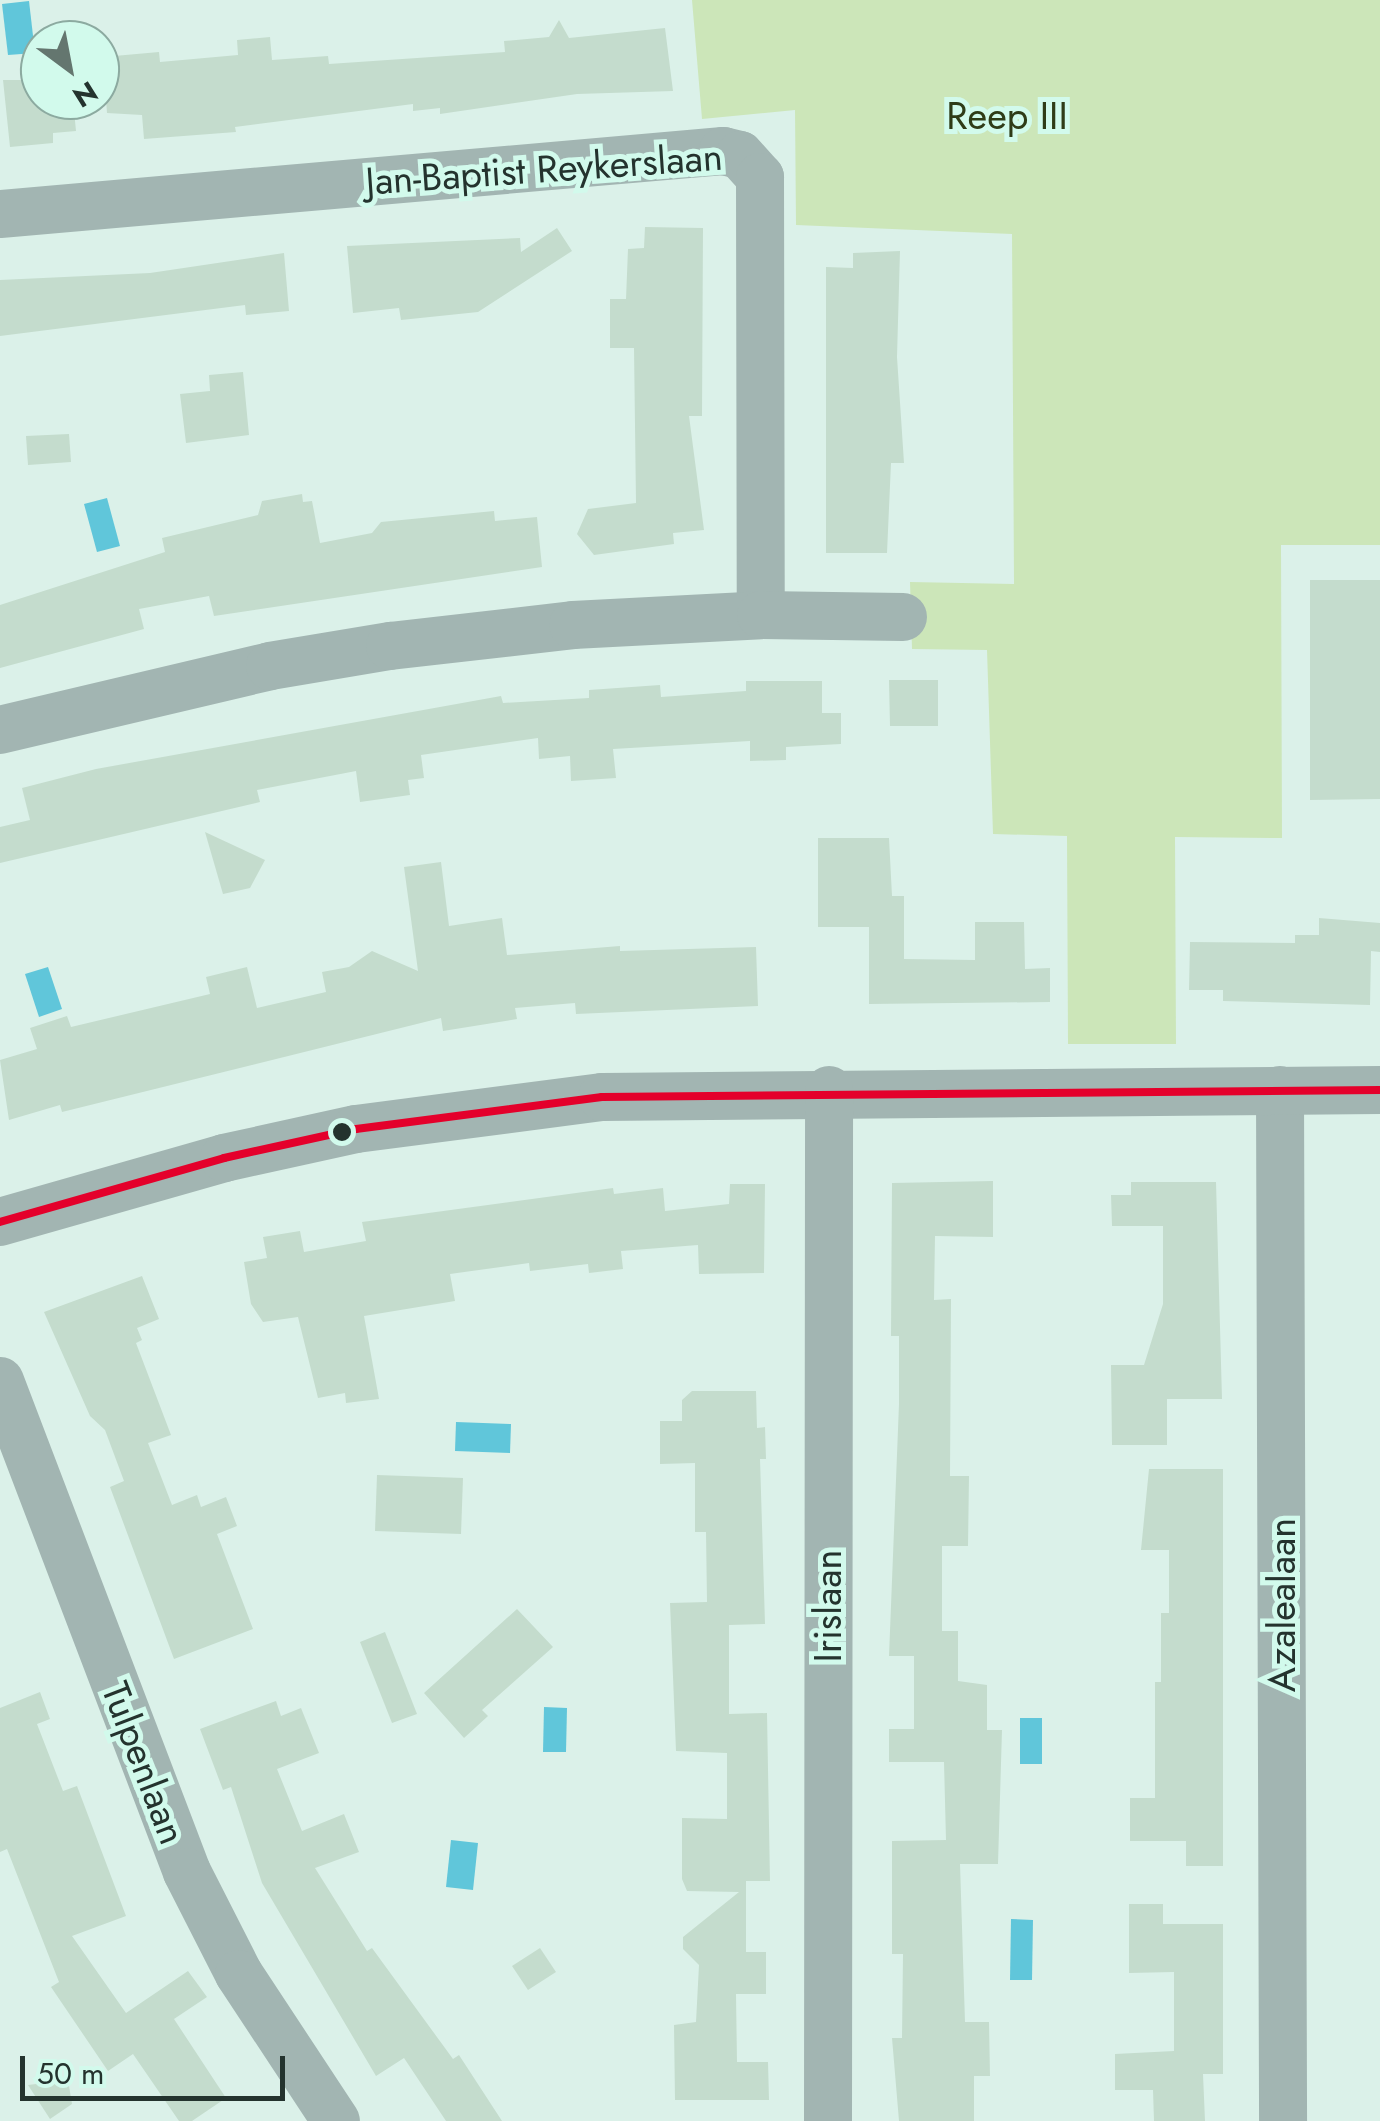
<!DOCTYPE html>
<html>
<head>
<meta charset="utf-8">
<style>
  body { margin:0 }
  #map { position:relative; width:1380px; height:2121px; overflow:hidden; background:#dbf1e9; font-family:Jost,sans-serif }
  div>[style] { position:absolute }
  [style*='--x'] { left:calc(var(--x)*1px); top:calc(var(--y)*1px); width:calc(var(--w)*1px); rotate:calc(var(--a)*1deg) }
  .green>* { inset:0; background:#cce6b9 }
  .water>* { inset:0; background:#60c6da }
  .building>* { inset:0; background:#c4dccd }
  .minor>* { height:48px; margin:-24px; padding:0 24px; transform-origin:24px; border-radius:24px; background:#a2b5b2 }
  .bus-1>* { height:8px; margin:-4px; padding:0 4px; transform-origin:4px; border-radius:4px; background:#e4002b }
  .dots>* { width:28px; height:28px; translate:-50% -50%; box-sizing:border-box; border:5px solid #d2faec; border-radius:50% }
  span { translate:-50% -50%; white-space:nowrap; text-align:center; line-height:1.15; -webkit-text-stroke:10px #d2faec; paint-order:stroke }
  .park-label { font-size:38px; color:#2f3c18 }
  .street-label { font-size:38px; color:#24332e }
  .north { position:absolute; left:20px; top:20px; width:100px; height:100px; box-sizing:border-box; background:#d2faec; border:2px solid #8caaa0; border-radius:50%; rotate:148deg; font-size:28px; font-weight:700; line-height:40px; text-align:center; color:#24332e }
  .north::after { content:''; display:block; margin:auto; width:35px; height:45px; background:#64766f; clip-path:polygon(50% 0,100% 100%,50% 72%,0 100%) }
  .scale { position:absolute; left:20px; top:2056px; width:265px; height:45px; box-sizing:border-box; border:5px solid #24332e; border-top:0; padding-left:12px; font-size:30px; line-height:35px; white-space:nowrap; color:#24332e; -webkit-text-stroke:8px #d2faec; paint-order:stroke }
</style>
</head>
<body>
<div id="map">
  <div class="green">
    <i style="clip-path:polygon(692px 0,1380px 0,1380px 545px,1281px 545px,1282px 838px,1175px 837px,1176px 1044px,1068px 1044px,1067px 836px,993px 834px,987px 650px,912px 649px,910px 582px,1014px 584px,1012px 234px,796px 225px,795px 110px,702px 119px)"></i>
  </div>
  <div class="water">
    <i style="clip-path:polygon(29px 1px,35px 53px,8px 55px,2px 4px)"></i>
    <i style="clip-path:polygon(107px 498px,120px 546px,97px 552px,84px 504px)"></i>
    <i style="clip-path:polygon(48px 967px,62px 1009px,39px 1017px,25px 974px)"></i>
    <i style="clip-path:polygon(456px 1422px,511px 1424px,510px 1453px,455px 1451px)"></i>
    <i style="clip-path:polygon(544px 1707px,567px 1708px,566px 1752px,543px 1752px)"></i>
    <i style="clip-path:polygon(1020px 1718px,1042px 1718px,1042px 1764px,1020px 1764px)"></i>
    <i style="clip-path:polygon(451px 1840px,478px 1843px,473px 1890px,446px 1887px)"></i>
    <i style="clip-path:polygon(1011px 1919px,1033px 1920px,1032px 1980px,1010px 1980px)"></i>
  </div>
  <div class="building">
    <i style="clip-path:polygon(559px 20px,569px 38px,665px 28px,673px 91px,577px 94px,440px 114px,440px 108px,413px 111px,413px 104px,235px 127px,236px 132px,144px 139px,142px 115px,107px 113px,103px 57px,159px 52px,160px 62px,238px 55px,237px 40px,270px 37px,272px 60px,328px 56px,329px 64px,505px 52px,504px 41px,549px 37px)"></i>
    <i style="clip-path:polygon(3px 80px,40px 80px,40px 100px,73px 100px,76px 131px,53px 133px,53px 143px,10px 147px)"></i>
    <i style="clip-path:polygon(645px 227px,703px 228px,702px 416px,689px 416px,704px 530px,673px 533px,674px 544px,594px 555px,577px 534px,588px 509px,636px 503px,634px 348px,610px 348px,610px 299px,626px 299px,628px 249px,644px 248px)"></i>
    <i style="clip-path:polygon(557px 228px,572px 251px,478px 312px,401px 320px,399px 308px,353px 313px,347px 246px,520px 238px,521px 252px)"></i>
    <i style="clip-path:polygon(900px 251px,897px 357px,904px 463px,891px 463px,887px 553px,826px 553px,826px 267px,853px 268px,853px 253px)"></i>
    <i style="clip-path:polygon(284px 253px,289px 311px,246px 315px,245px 305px,0 336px,0 280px,150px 273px)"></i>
    <i style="clip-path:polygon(243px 372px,249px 435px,186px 443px,180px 394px,210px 391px,209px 375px)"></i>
    <i style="clip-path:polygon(69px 434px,71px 462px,28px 465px,26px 436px)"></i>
    <i style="clip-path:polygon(302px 494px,303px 502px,312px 501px,320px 543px,372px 533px,381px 522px,494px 511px,495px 521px,537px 517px,542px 567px,214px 616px,209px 596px,139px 609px,144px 629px,0 668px,0 605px,165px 552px,162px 538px,258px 515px,262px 501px)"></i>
    <i style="clip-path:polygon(1310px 580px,1380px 580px,1380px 799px,1310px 800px)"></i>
    <i style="clip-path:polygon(889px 680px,938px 680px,938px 726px,890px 726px)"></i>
    <i style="clip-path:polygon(746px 681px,822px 681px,822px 713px,841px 713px,841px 744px,786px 747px,786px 760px,750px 761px,750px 741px,613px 749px,616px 778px,571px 781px,570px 756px,539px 759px,538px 738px,421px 755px,424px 778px,408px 780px,410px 795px,360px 802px,356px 771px,257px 790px,260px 802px,0 863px,0 827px,30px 820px,22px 788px,96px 769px,501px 696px,503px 703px,589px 698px,589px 690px,660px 685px,661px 697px,746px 691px)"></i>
    <i style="clip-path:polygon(205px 832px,265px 860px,250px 888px,223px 894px)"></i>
    <i style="clip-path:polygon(818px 838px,889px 838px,892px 896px,904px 896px,904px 959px,975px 960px,975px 922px,1024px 922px,1025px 969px,1050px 968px,1050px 1002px,869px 1004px,869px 927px,818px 927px)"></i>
    <i style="clip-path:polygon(441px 862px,449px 926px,502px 918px,507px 955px,620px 946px,620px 951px,756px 947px,758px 1006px,576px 1014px,575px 1003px,515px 1008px,517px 1019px,443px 1031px,441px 1018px,62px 1112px,60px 1105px,9px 1120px,0 1060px,37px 1049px,30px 1028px,67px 1016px,71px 1027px,210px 994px,206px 977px,247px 967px,257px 1008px,326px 992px,322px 972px,349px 967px,372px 951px,418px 971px,404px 867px)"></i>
    <i style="clip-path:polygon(1319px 918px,1380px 923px,1380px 952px,1371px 951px,1370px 1005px,1223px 1001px,1223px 990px,1189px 990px,1190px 942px,1295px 943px,1295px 935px,1319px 935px)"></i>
    <i style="clip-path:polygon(993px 1181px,993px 1237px,935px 1236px,934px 1300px,951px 1299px,950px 1476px,969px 1476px,968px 1546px,942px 1546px,942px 1631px,958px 1631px,958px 1681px,987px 1685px,987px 1730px,1002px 1730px,998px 1864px,960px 1864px,965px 2022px,989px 2022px,990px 2076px,974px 2076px,974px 2121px,899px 2121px,892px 2038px,902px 2038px,903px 1954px,892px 1954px,892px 1841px,946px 1840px,944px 1762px,889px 1762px,889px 1729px,914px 1729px,914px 1656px,889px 1656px,899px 1404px,899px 1336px,891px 1336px,892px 1183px)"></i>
    <i style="clip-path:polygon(1131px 1182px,1216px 1182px,1222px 1399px,1167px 1399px,1167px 1445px,1112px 1445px,1111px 1365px,1144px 1365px,1163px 1304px,1163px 1226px,1112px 1226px,1111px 1195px,1131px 1195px)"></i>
    <i style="clip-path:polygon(730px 1184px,765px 1184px,764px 1273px,699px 1274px,698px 1245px,621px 1251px,623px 1269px,589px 1273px,588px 1264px,530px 1271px,529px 1263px,450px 1274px,455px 1301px,364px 1316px,379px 1399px,346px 1403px,345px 1393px,318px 1398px,298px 1317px,263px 1322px,251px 1304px,244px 1262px,267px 1258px,263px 1237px,300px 1231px,304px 1252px,366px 1241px,362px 1222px,613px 1188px,614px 1194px,663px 1188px,665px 1211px,729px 1204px)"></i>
    <i style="clip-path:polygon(142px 1276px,159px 1319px,137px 1328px,142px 1340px,136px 1343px,171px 1435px,148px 1443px,172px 1505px,197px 1495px,201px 1507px,226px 1497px,237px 1526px,217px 1534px,253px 1629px,174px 1659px,110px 1487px,124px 1481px,105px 1430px,90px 1416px,44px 1312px)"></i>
    <i style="clip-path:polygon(692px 1391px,756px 1391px,757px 1428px,765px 1427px,766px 1459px,760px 1459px,765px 1624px,729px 1625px,729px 1714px,767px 1713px,770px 1881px,746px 1881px,746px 1952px,766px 1952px,766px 1994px,736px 1994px,737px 2062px,768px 2062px,769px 2100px,675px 2100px,674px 2025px,696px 2022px,699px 1965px,683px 1949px,683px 1937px,739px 1892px,687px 1891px,682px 1879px,682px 1818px,727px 1819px,727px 1753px,676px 1751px,670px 1603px,707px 1602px,706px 1532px,695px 1532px,695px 1463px,660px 1464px,660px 1421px,682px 1421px,682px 1400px)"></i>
    <i style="clip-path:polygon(1149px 1469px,1223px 1469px,1223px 1866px,1186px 1866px,1186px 1841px,1130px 1841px,1130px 1798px,1155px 1798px,1155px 1682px,1161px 1682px,1161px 1613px,1169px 1613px,1169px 1550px,1141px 1550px)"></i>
    <i style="clip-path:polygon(377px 1475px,463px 1478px,461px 1534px,375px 1531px)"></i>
    <i style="clip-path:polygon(517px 1609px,553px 1647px,482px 1710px,488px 1716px,464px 1738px,424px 1693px)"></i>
    <i style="clip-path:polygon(385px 1632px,417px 1714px,392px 1723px,360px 1642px)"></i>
    <i style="clip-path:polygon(40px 1692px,50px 1719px,37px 1724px,63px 1791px,77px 1786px,126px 1916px,72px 1936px,126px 2013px,188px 1971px,207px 1997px,174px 2019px,226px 2098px,192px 2121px,179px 2121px,133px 2054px,108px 2071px,51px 1987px,59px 1982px,7px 1849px,0 1852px,0 1708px)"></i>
    <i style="clip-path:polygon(276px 1701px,281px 1716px,301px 1708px,319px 1753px,277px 1769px,302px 1831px,344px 1814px,359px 1852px,315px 1868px,367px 1951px,372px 1948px,453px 2059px,459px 2055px,502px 2121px,446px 2121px,404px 2058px,376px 2076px,262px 1883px,231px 1787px,223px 1790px,200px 1729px)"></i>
    <i style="clip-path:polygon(1129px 1904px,1163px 1904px,1163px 1924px,1223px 1924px,1223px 2074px,1203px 2074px,1205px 2121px,1154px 2121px,1153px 2090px,1115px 2090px,1115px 2054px,1174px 2051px,1174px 1972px,1129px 1973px)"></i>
    <i style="clip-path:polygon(540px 1948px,556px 1972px,528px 1990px,512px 1966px)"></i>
    <i style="clip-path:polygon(68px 2080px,72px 2104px,50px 2119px,28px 2085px)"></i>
  </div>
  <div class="minor">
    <i style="--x:0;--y:214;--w:726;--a:-4.98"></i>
    <i style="--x:723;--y:151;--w:17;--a:13"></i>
    <i style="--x:740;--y:155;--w:30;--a:48"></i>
    <i style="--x:760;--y:177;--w:438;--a:89.9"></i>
    <i style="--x:0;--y:730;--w:277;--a:-13.3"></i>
    <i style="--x:270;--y:666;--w:122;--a:-9.5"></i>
    <i style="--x:390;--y:646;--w:184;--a:-6.5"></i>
    <i style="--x:573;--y:625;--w:188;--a:-3"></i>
    <i style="--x:761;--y:615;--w:142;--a:0.8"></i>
    <i style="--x:1280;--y:1090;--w:1031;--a:89.83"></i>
    <i style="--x:0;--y:1222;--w:233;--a:-15.9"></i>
    <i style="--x:224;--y:1158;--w:135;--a:-12.4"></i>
    <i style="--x:356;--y:1129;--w:248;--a:-7.4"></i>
    <i style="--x:602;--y:1097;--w:778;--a:-0.52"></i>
    <i style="--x:0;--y:1381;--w:525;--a:69.15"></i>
    <i style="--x:187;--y:1872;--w:114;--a:63"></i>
    <i style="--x:239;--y:1974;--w:176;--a:56.6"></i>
    <i style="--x:828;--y:2121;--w:1031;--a:-89.94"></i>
  </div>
  <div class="bus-1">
    <i style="--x:0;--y:1222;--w:233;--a:-15.9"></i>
    <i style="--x:224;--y:1158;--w:135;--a:-12.4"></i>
    <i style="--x:356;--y:1129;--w:248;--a:-7.4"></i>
    <i style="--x:602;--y:1097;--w:778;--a:-0.52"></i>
  </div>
  <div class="dots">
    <i style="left:342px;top:1132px;background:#24332e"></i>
  </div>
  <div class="park-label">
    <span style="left:1007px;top:116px">Reep III</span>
  </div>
  <div class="street-label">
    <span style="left:544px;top:169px;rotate:-4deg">Jan-Baptist Reykerslaan</span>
    <span style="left:1282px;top:1605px;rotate:-90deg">Azalealaan</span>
    <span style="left:828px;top:1606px;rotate:-90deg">Irislaan</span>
    <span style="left:144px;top:1763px;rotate:69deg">Tulpenlaan</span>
  </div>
  <div class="north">N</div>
  <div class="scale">50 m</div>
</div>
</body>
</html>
